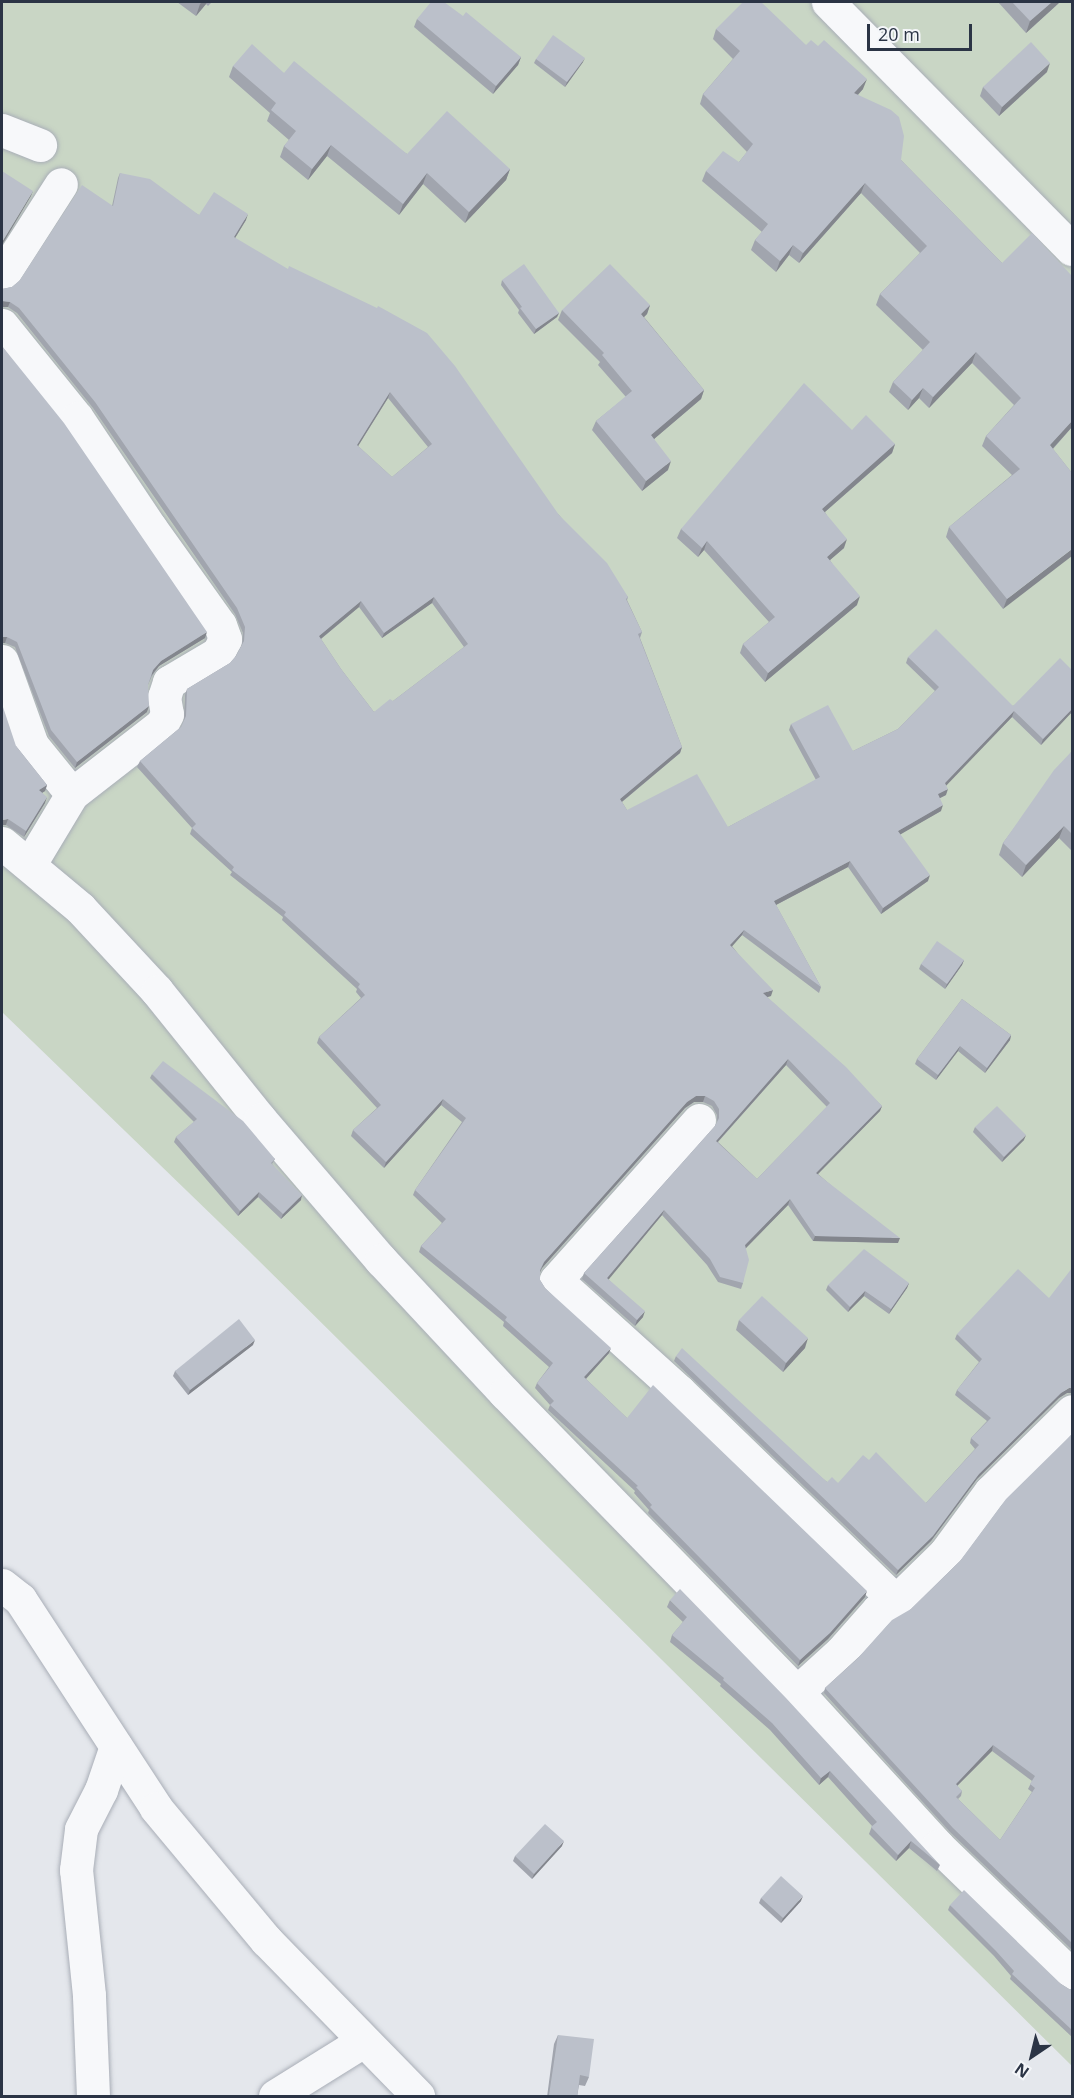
<!DOCTYPE html>
<html>
<head>
<meta charset="utf-8">
<style>
  body { margin:0 }
  #map { position:relative; width:1074px; height:2098px; overflow:hidden; background:#e4e7ec; font-family:"Open Sans",sans-serif }
  div>[style] { position:absolute }
  [style*='--x'] { left:calc(var(--x)*1px); top:calc(var(--y)*1px); width:calc(var(--w)*1px); rotate:calc(var(--a)*1deg) }
  .green>* { inset:0; background:#c9d6c5 }
  .roads { filter:drop-shadow(0 0 2px #a9aeb7) drop-shadow(0 0 2px #a9aeb7) }
  .minor>* { height:33px; margin:-16.5px; padding:0 16.5px; transform-origin:16.5px; border-radius:16.5px; background:#f7f8fa }
  .wall>* { inset:0; background:#a1a5ae }
  .shaded-wall>* { inset:0; background:#83868d }
  .building>* { inset:0; background:#bbc0ca }
  span { translate:-50% -50%; white-space:nowrap; text-align:center; line-height:1.15; -webkit-text-stroke:4.5px #f4f6f9; paint-order:stroke }
  .frame { position:absolute; inset:0; border:3px solid #2b3445; pointer-events:none }
  .north { position:absolute; left:1002px; top:2026px; width:60px; height:60px; -webkit-text-stroke:4px #f4f6f9; paint-order:stroke; rotate:215deg; font-size:16px; font-weight:700; line-height:24px; text-align:center; color:#2b3445 }
  .north::after { content:''; display:block; margin:auto; width:21px; height:27px; background:#2b3445; clip-path:polygon(50% 0,100% 100%,50% 72%,0 100%) }
  .scale { position:absolute; left:867px; top:24px; width:105px; height:27px; box-sizing:border-box; border:3px solid #2b3445; border-top:0; padding-left:8px; font-size:18px; line-height:21px; white-space:nowrap; color:#2b3445; -webkit-text-stroke:4px #f4f6f9; paint-order:stroke }
</style>
</head>
<body>
<div id="map">
  <div class="green">
    <i style="clip-path:polygon(2px 2px,1072px 2px,1072px 2066px,249px 1251px,2px 1012px)"></i>
  </div>
  <div class="roads">
    <div class="minor">
      <i style="--x:828;--y:2;--w:347;--a:45.4"></i>
      <i style="--x:2;--y:130;--w:41;--a:21.5"></i>
      <i style="--x:2;--y:276;--w:109;--a:-57.3"></i>
      <i style="--x:2;--y:325;--w:119;--a:51.1"></i>
      <i style="--x:77;--y:418;--w:131;--a:56.2"></i>
      <i style="--x:150;--y:527;--w:120;--a:54.5"></i>
      <i style="--x:220;--y:625;--w:15;--a:70"></i>
      <i style="--x:225;--y:639;--w:16;--a:117"></i>
      <i style="--x:218;--y:653;--w:57;--a:149.4"></i>
      <i style="--x:169;--y:682;--w:16;--a:108"></i>
      <i style="--x:164;--y:697;--w:17;--a:80"></i>
      <i style="--x:167;--y:714;--w:11;--a:117"></i>
      <i style="--x:162;--y:724;--w:114;--a:142.1"></i>
      <i style="--x:72;--y:794;--w:82;--a:121"></i>
      <i style="--x:2;--y:661;--w:89;--a:70.3"></i>
      <i style="--x:32;--y:745;--w:63;--a:50.8"></i>
      <i style="--x:2;--y:843;--w:102;--a:39.8"></i>
      <i style="--x:80;--y:908;--w:113;--a:47.1"></i>
      <i style="--x:157;--y:991;--w:164;--a:51.2"></i>
      <i style="--x:260;--y:1119;--w:186;--a:49.4"></i>
      <i style="--x:381;--y:1260;--w:182;--a:47"></i>
      <i style="--x:505;--y:1393;--w:418;--a:45.7"></i>
      <i style="--x:797;--y:1692;--w:209;--a:47.5"></i>
      <i style="--x:938;--y:1846;--w:187;--a:44.1"></i>
      <i style="--x:699;--y:1120;--w:215;--a:131.8"></i>
      <i style="--x:556;--y:1280;--w:166;--a:42.1"></i>
      <i style="--x:679;--y:1391;--w:302;--a:44.1"></i>
      <i style="--x:2;--y:1585;--w:23;--a:38"></i>
      <i style="--x:20;--y:1599;--w:249;--a:56.9"></i>
      <i style="--x:156;--y:1808;--w:172;--a:50.2"></i>
      <i style="--x:266;--y:1940;--w:218;--a:45.7"></i>
      <i style="--x:797;--y:1692;--w:59;--a:-42.3"></i>
      <i style="--x:841;--y:1652;--w:56;--a:-48.6"></i>
      <i style="--x:878;--y:1610;--w:20;--a:-27"></i>
      <i style="--x:896;--y:1601;--w:69;--a:-44.4"></i>
      <i style="--x:945;--y:1553;--w:76;--a:-53.6"></i>
      <i style="--x:990;--y:1492;--w:115;--a:-44.6"></i>
      <i style="--x:93;--y:2096;--w:101;--a:-92.3"></i>
      <i style="--x:89;--y:1995;--w:126;--a:-95.9"></i>
      <i style="--x:76;--y:1870;--w:41;--a:-83"></i>
      <i style="--x:81;--y:1829;--w:44;--a:-62.9"></i>
      <i style="--x:101;--y:1790;--w:46;--a:-71.2"></i>
      <i style="--x:275;--y:2096;--w:97;--a:-31.9"></i>
    </div>
  </div>
  <div class="wall">
    <i style="clip-path:polygon(177px 2px,212px 2px,208px 6px,206px 4px,196px 16px)"></i>
    <i style="clip-path:polygon(998px 2px,1060px 2px,1026px 33px)"></i>
    <i style="clip-path:polygon(417px 19px,521px 57px,518px 65px,493px 94px,414px 27px)"></i>
    <i style="clip-path:polygon(716px 29px,806px 45px,863px 89px,858px 95px,901px 160px,1002px 263px,1072px 276px,1072px 427px,1053px 449px,1072px 473px,1003px 609px,946px 537px,949px 527px,1012px 475px,982px 446px,986px 436px,1014px 405px,972px 363px,929px 408px,919px 398px,908px 410px,889px 392px,893px 382px,923px 350px,876px 305px,880px 294px,920px 253px,861px 193px,799px 263px,789px 255px,776px 272px,751px 250px,755px 240px,762px 232px,702px 181px,706px 171px,739px 162px,747px 152px,700px 104px,703px 94px,733px 59px,713px 39px)"></i>
    <i style="clip-path:polygon(536px 59px,583px 62px,565px 87px,534px 63px)"></i>
    <i style="clip-path:polygon(233px 66px,284px 73px,407px 154px,510px 169px,506px 180px,465px 223px,423px 184px,399px 215px,327px 156px,308px 180px,280px 157px,284px 146px,289px 140px,267px 121px,270px 113px,229px 77px)"></i>
    <i style="clip-path:polygon(1047px 72px,999px 116px,980px 96px,983px 87px)"></i>
    <i style="clip-path:polygon(evenodd,120px 173px,199px 215px,246px 220px,235px 238px,559px 515px,628px 597px,627px 600px,642px 632px,640px 638px,682px 747px,680px 753px,622px 802px,627px 810px,728px 827px,816px 780px,789px 730px,791px 724px,853px 751px,898px 729px,935px 691px,906px 663px,908px 657px,1013px 706px,1072px 670px,1072px 712px,1041px 745px,1012px 717px,946px 785px,946px 795px,940px 798px,941px 811px,900px 834px,928px 881px,881px 914px,848px 867px,776px 905px,821px 987px,819px 993px,742px 935px,732px 946px,771px 996px,767px 997px,882px 1106px,880px 1111px,818px 1174px,898px 1243px,813px 1241px,788px 1205px,746px 1248px,743px 1283px,741px 1289px,718px 1282px,707px 1265px,662px 1215px,608px 1279px,643px 1317px,635px 1326px,582px 1279px,584px 1273px,715px 1126px,717px 1122px,717px 1115px,712px 1106px,703px 1102px,694px 1102px,685px 1108px,542px 1268px,540px 1272px,540px 1280px,545px 1288px,609px 1353px,586px 1379px,627px 1418px,865px 1597px,828px 1639px,798px 1666px,648px 1513px,649px 1510px,634px 1493px,635px 1491px,548px 1410px,550px 1405px,535px 1388px,537px 1383px,549px 1367px,503px 1326px,504px 1322px,419px 1252px,421px 1246px,442px 1223px,413px 1195px,415px 1190px,462px 1122px,441px 1105px,384px 1168px,351px 1136px,353px 1130px,377px 1108px,317px 1043px,319px 1037px,361px 998px,356px 992px,357px 989px,282px 920px,283px 917px,230px 875px,232px 872px,190px 834px,192px 828px,137px 767px,140px 761px,181px 727px,184px 720px,185px 695px,187px 689px,230px 663px,236px 656px,242px 645px,243px 633px,235px 614px,93px 408px,17px 313px,8px 307px,2px 307px,2px 289px,12px 287px,112px 206px,118px 178px,120px 173px,388px 398px,428px 447px,392px 477px,358px 446px,388px 398px,120px 173px,432px 603px,464px 647px,393px 701px,374px 712px,341px 669px,321px 639px,359px 607px,382px 638px,432px 603px,120px 173px,786px 1065px,827px 1107px,757px 1179px,718px 1142px,786px 1065px)"></i>
    <i style="clip-path:polygon(502px 280px,559px 313px,557px 317px,534px 334px,518px 313px,519px 310px,501px 285px)"></i>
    <i style="clip-path:polygon(650px 305px,647px 314px,644px 317px,704px 390px,701px 399px,654px 439px,668px 470px,642px 491px,592px 430px,596px 421px,626px 397px,598px 365px,600px 362px,558px 320px,562px 310px)"></i>
    <i style="clip-path:polygon(2px 346px,205px 638px,159px 666px,152px 676px,148px 685px,147px 712px,75px 768px,49px 736px,15px 647px,5px 643px,2px 643px)"></i>
    <i style="clip-path:polygon(852px 430px,895px 444px,892px 453px,825px 512px,844px 548px,830px 560px,857px 605px,765px 682px,740px 653px,743px 644px,769px 622px,704px 550px,698px 557px,677px 538px,681px 529px)"></i>
    <i style="clip-path:polygon(16px 746px,47px 785px,45px 791px,42px 793px,45px 803px,24px 837px,6px 825px)"></i>
    <i style="clip-path:polygon(1072px 751px,1072px 851px,1059px 838px,1022px 877px,999px 855px,1003px 843px)"></i>
    <i style="clip-path:polygon(964px 960px,962px 965px,945px 989px,919px 969px,921px 964px)"></i>
    <i style="clip-path:polygon(962px 999px,1011px 1035px,1010px 1040px,985px 1073px,958px 1051px,936px 1080px,915px 1064px,917px 1059px)"></i>
    <i style="clip-path:polygon(152px 1074px,275px 1159px,272px 1164px,301px 1200px,281px 1219px,258px 1197px,238px 1216px,174px 1142px,176px 1137px,194px 1122px,150px 1078px)"></i>
    <i style="clip-path:polygon(975px 1127px,1024px 1140px,1002px 1162px,973px 1132px)"></i>
    <i style="clip-path:polygon(909px 1283px,907px 1288px,889px 1314px,864px 1296px,848px 1312px,826px 1290px,828px 1285px)"></i>
    <i style="clip-path:polygon(739px 1320px,805px 1348px,783px 1372px,736px 1330px)"></i>
    <i style="clip-path:polygon(957px 1334px,1067px 1393px,1059px 1398px,977px 1479px,931px 1541px,896px 1575px,674px 1361px,676px 1356px,827px 1482px,838px 1483px,926px 1503px,975px 1449px,970px 1443px,971px 1438px,987px 1421px,955px 1395px,957px 1390px,979px 1362px,955px 1339px)"></i>
    <i style="clip-path:polygon(253px 1345px,188px 1395px,173px 1376px,175px 1371px)"></i>
    <i style="clip-path:polygon(evenodd,1072px 1434px,1072px 1950px,951px 1833px,824px 1693px,825px 1688px,911px 1609px,960px 1561px,1072px 1434px,992px 1751px,1032px 1781px,1028px 1789px,1032px 1792px,1000px 1840px,958px 1799px,961px 1796px,962px 1791px,957px 1786px,992px 1751px)"></i>
    <i style="clip-path:polygon(670px 1600px,940px 1865px,937px 1871px,909px 1848px,896px 1861px,869px 1834px,872px 1826px,828px 1777px,819px 1785px,770px 1730px,720px 1686px,721px 1684px,670px 1642px,672px 1635px,683px 1622px,667px 1607px)"></i>
    <i style="clip-path:polygon(562px 1846px,532px 1879px,513px 1861px,515px 1856px)"></i>
    <i style="clip-path:polygon(761px 1898px,801px 1901px,781px 1923px,759px 1903px)"></i>
    <i style="clip-path:polygon(950px 1905px,1061px 1984px,1069px 1989px,1072px 1989px,1072px 2037px,1010px 1979px,1011px 1976px,994px 1956px,948px 1910px)"></i>
    <i style="clip-path:polygon(558px 2035px,589px 2077px,585px 2086px,579px 2085px,577px 2097px,547px 2097px,554px 2044px)"></i>
  </div>
  <div class="shaded-wall">
    <i style="clip-path:polygon(202px 2px,207px 2px,206px 4px,196px 16px,200px 4px)"></i>
    <i style="clip-path:polygon(1052px 2px,1060px 2px,1026px 33px,1030px 21px)"></i>
    <i style="clip-path:polygon(521px 57px,518px 65px,493px 94px,496px 86px)"></i>
    <i style="clip-path:polygon(585px 58px,583px 62px,565px 87px,567px 82px)"></i>
    <i style="clip-path:polygon(1050px 63px,1047px 72px,999px 116px,1002px 107px)"></i>
    <i style="clip-path:polygon(867px 79px,863px 89px,850px 103px,854px 93px)"></i>
    <i style="clip-path:polygon(331px 145px,327px 156px,308px 180px,312px 169px)"></i>
    <i style="clip-path:polygon(510px 169px,506px 180px,465px 223px,469px 212px)"></i>
    <i style="clip-path:polygon(427px 173px,423px 184px,399px 215px,403px 204px)"></i>
    <i style="clip-path:polygon(865px 183px,861px 193px,799px 263px,803px 253px)"></i>
    <i style="clip-path:polygon(33px 191px,31px 196px,2px 245px,2px 242px)"></i>
    <i style="clip-path:polygon(248px 214px,246px 220px,232px 243px,234px 237px)"></i>
    <i style="clip-path:polygon(793px 245px,789px 255px,776px 272px,780px 261px)"></i>
    <i style="clip-path:polygon(2px 301px,10px 302px,8px 307px,2px 307px)"></i>
    <i style="clip-path:polygon(650px 305px,647px 314px,638px 323px,641px 314px)"></i>
    <i style="clip-path:polygon(559px 313px,557px 317px,534px 334px,536px 329px)"></i>
    <i style="clip-path:polygon(976px 352px,972px 363px,929px 408px,933px 397px)"></i>
    <i style="clip-path:polygon(923px 388px,919px 398px,908px 410px,912px 400px)"></i>
    <i style="clip-path:polygon(704px 390px,701px 399px,647px 445px,651px 435px)"></i>
    <i style="clip-path:polygon(390px 392px,388px 398px,355px 451px,357px 445px)"></i>
    <i style="clip-path:polygon(1072px 421px,1072px 427px,1046px 456px,1050px 445px)"></i>
    <i style="clip-path:polygon(895px 444px,892px 453px,818px 518px,822px 509px)"></i>
    <i style="clip-path:polygon(671px 461px,668px 470px,642px 491px,646px 481px)"></i>
    <i style="clip-path:polygon(847px 539px,844px 548px,823px 566px,827px 557px)"></i>
    <i style="clip-path:polygon(707px 541px,704px 550px,698px 557px,702px 548px)"></i>
    <i style="clip-path:polygon(1072px 549px,1072px 556px,1003px 609px,1007px 599px)"></i>
    <i style="clip-path:polygon(860px 596px,857px 605px,765px 682px,768px 673px)"></i>
    <i style="clip-path:polygon(434px 597px,432px 603px,382px 638px,384px 633px)"></i>
    <i style="clip-path:polygon(361px 601px,359px 607px,317px 642px,319px 636px)"></i>
    <i style="clip-path:polygon(207px 632px,205px 638px,159px 666px,151px 676px,153px 670px,161px 661px)"></i>
    <i style="clip-path:polygon(2px 637px,7px 637px,5px 643px,2px 643px)"></i>
    <i style="clip-path:polygon(149px 706px,147px 712px,75px 768px,77px 762px)"></i>
    <i style="clip-path:polygon(1072px 709px,1072px 712px,1041px 745px,1043px 739px)"></i>
    <i style="clip-path:polygon(1014px 711px,1012px 717px,943px 789px,945px 783px)"></i>
    <i style="clip-path:polygon(682px 747px,680px 753px,618px 805px,620px 799px)"></i>
    <i style="clip-path:polygon(47px 785px,45px 791px,37px 796px,39px 790px)"></i>
    <i style="clip-path:polygon(948px 789px,946px 795px,936px 800px,938px 794px)"></i>
    <i style="clip-path:polygon(47px 797px,45px 803px,24px 837px,26px 831px)"></i>
    <i style="clip-path:polygon(943px 805px,941px 811px,896px 837px,898px 831px)"></i>
    <i style="clip-path:polygon(8px 819px,6px 825px,2px 825px,2px 820px)"></i>
    <i style="clip-path:polygon(1064px 826px,1059px 838px,1022px 877px,1026px 865px)"></i>
    <i style="clip-path:polygon(850px 861px,848px 867px,772px 907px,774px 901px)"></i>
    <i style="clip-path:polygon(930px 875px,928px 881px,881px 914px,883px 908px)"></i>
    <i style="clip-path:polygon(744px 930px,742px 935px,728px 951px,730px 945px)"></i>
    <i style="clip-path:polygon(964px 960px,962px 965px,945px 989px,947px 984px)"></i>
    <i style="clip-path:polygon(773px 990px,771px 996px,761px 999px,763px 993px)"></i>
    <i style="clip-path:polygon(1011px 1035px,1010px 1040px,985px 1073px,987px 1068px)"></i>
    <i style="clip-path:polygon(960px 1046px,958px 1051px,936px 1080px,938px 1075px)"></i>
    <i style="clip-path:polygon(788px 1059px,786px 1065px,714px 1146px,716px 1141px)"></i>
    <i style="clip-path:polygon(696px 1096px,705px 1096px,703px 1102px,694px 1102px,685px 1108px,542px 1268px,538px 1276px,544px 1262px,687px 1102px)"></i>
    <i style="clip-path:polygon(443px 1099px,441px 1105px,384px 1168px,386px 1162px)"></i>
    <i style="clip-path:polygon(882px 1106px,880px 1111px,814px 1178px,816px 1173px)"></i>
    <i style="clip-path:polygon(1026px 1135px,1024px 1140px,1002px 1162px,1004px 1157px)"></i>
    <i style="clip-path:polygon(259px 1192px,258px 1197px,238px 1216px,240px 1211px)"></i>
    <i style="clip-path:polygon(302px 1195px,301px 1200px,281px 1219px,283px 1214px)"></i>
    <i style="clip-path:polygon(790px 1199px,788px 1205px,743px 1251px,745px 1245px)"></i>
    <i style="clip-path:polygon(664px 1210px,662px 1215px,605px 1284px,607px 1278px)"></i>
    <i style="clip-path:polygon(815px 1236px,900px 1238px,898px 1243px,813px 1241px)"></i>
    <i style="clip-path:polygon(909px 1283px,907px 1288px,889px 1314px,891px 1309px)"></i>
    <i style="clip-path:polygon(865px 1291px,864px 1296px,848px 1312px,850px 1307px)"></i>
    <i style="clip-path:polygon(645px 1311px,643px 1317px,635px 1326px,637px 1320px)"></i>
    <i style="clip-path:polygon(808px 1338px,805px 1348px,783px 1372px,786px 1363px)"></i>
    <i style="clip-path:polygon(255px 1340px,253px 1345px,188px 1395px,190px 1390px)"></i>
    <i style="clip-path:polygon(611px 1348px,609px 1353px,582px 1383px,584px 1377px)"></i>
    <i style="clip-path:polygon(1069px 1388px,1072px 1388px,1072px 1393px,1067px 1393px,1059px 1398px,977px 1479px,931px 1541px,896px 1575px,898px 1570px,979px 1474px,1061px 1393px)"></i>
    <i style="clip-path:polygon(867px 1591px,865px 1597px,828px 1639px,798px 1666px,800px 1660px)"></i>
    <i style="clip-path:polygon(993px 1745px,992px 1751px,954px 1789px,956px 1784px)"></i>
    <i style="clip-path:polygon(830px 1771px,828px 1777px,819px 1785px,821px 1778px)"></i>
    <i style="clip-path:polygon(564px 1841px,562px 1846px,532px 1879px,534px 1874px)"></i>
    <i style="clip-path:polygon(911px 1841px,909px 1848px,896px 1861px,898px 1855px)"></i>
    <i style="clip-path:polygon(803px 1896px,801px 1901px,781px 1923px,783px 1918px)"></i>
  </div>
  <div class="building">
    <i style="clip-path:polygon(431px 2px,444px 2px,463px 16px,466px 12px,521px 57px,496px 86px,417px 19px)"></i>
    <i style="clip-path:polygon(743px 2px,761px 2px,806px 45px,811px 40px,818px 46px,824px 40px,867px 79px,854px 93px,891px 110px,899px 117px,904px 136px,901px 160px,1002px 263px,1032px 233px,1072px 276px,1072px 421px,1050px 445px,1072px 473px,1072px 549px,1007px 599px,949px 527px,1020px 469px,986px 436px,1021px 398px,976px 352px,933px 397px,923px 388px,912px 400px,893px 382px,930px 342px,880px 294px,927px 246px,865px 183px,803px 253px,793px 245px,780px 261px,755px 240px,768px 224px,706px 171px,723px 151px,739px 162px,753px 144px,703px 94px,740px 51px,716px 29px)"></i>
    <i style="clip-path:polygon(1012px 2px,1052px 2px,1030px 21px)"></i>
    <i style="clip-path:polygon(553px 35px,585px 58px,567px 82px,536px 59px)"></i>
    <i style="clip-path:polygon(1031px 42px,1050px 63px,1002px 107px,983px 87px)"></i>
    <i style="clip-path:polygon(252px 44px,284px 73px,294px 61px,407px 154px,447px 111px,510px 169px,469px 212px,427px 173px,403px 204px,331px 145px,312px 169px,284px 146px,296px 131px,271px 110px,276px 103px,233px 66px)"></i>
    <i style="clip-path:polygon(2px 171px,33px 191px,2px 242px)"></i>
    <i style="clip-path:polygon(evenodd,120px 173px,150px 179px,199px 215px,214px 192px,248px 214px,234px 237px,288px 269px,289px 266px,377px 308px,378px 306px,427px 333px,455px 366px,559px 515px,607px 563px,628px 597px,626px 599px,642px 632px,638px 634px,682px 747px,620px 799px,627px 810px,697px 774px,728px 827px,820px 777px,791px 724px,828px 705px,853px 751px,898px 729px,939px 687px,908px 657px,936px 629px,1013px 706px,1060px 658px,1072px 670px,1072px 709px,1043px 739px,1014px 711px,945px 783px,948px 789px,938px 794px,943px 805px,898px 831px,930px 875px,883px 908px,850px 861px,774px 901px,821px 987px,744px 930px,730px 945px,773px 990px,763px 993px,846px 1067px,882px 1106px,816px 1173px,900px 1238px,815px 1236px,790px 1199px,745px 1245px,749px 1260px,743px 1283px,720px 1277px,710px 1259px,664px 1210px,607px 1278px,645px 1311px,637px 1320px,584px 1273px,715px 1126px,719px 1118px,719px 1109px,714px 1101px,705px 1096px,696px 1096px,687px 1102px,544px 1262px,540px 1270px,540px 1280px,545px 1288px,611px 1348px,584px 1377px,627px 1418px,653px 1385px,867px 1591px,830px 1633px,800px 1660px,650px 1507px,652px 1505px,636px 1487px,638px 1486px,550px 1405px,554px 1401px,537px 1383px,553px 1363px,505px 1320px,507px 1317px,421px 1246px,446px 1219px,415px 1190px,466px 1118px,443px 1099px,386px 1162px,353px 1130px,381px 1105px,319px 1037px,365px 995px,358px 987px,360px 984px,284px 915px,286px 912px,232px 870px,234px 867px,192px 828px,196px 824px,140px 761px,181px 727px,186px 716px,187px 689px,230px 663px,236px 656px,244px 641px,245px 627px,237px 608px,95px 402px,19px 308px,10px 302px,2px 301px,2px 289px,12px 287px,20px 280px,82px 185px,113px 206px,120px 173px,390px 392px,432px 444px,392px 477px,357px 445px,390px 392px,120px 173px,434px 597px,468px 644px,393px 701px,390px 699px,374px 712px,341px 669px,319px 636px,361px 601px,384px 633px,434px 597px,120px 173px,788px 1059px,830px 1103px,757px 1179px,716px 1141px,788px 1059px)"></i>
    <i style="clip-path:polygon(524px 264px,559px 313px,536px 329px,520px 308px,522px 307px,502px 280px)"></i>
    <i style="clip-path:polygon(610px 264px,650px 305px,641px 314px,704px 390px,651px 435px,671px 461px,646px 481px,596px 421px,632px 391px,602px 355px,604px 353px,562px 310px)"></i>
    <i style="clip-path:polygon(2px 346px,64px 423px,207px 632px,161px 661px,153px 670px,148px 685px,149px 706px,77px 762px,51px 730px,17px 642px,7px 637px,2px 637px)"></i>
    <i style="clip-path:polygon(804px 383px,852px 430px,866px 415px,895px 444px,822px 509px,847px 539px,827px 557px,860px 596px,768px 673px,743px 644px,775px 617px,707px 541px,702px 548px,681px 529px)"></i>
    <i style="clip-path:polygon(2px 704px,16px 746px,47px 785px,39px 790px,47px 797px,26px 831px,8px 819px,2px 820px)"></i>
    <i style="clip-path:polygon(1072px 751px,1072px 834px,1064px 826px,1026px 865px,1003px 843px,1054px 770px)"></i>
    <i style="clip-path:polygon(937px 941px,964px 960px,947px 984px,921px 964px)"></i>
    <i style="clip-path:polygon(962px 999px,1011px 1035px,987px 1068px,960px 1046px,938px 1075px,917px 1059px)"></i>
    <i style="clip-path:polygon(163px 1061px,243px 1121px,275px 1159px,271px 1163px,302px 1195px,283px 1214px,259px 1192px,240px 1211px,176px 1137px,197px 1119px,152px 1074px)"></i>
    <i style="clip-path:polygon(997px 1106px,1026px 1135px,1004px 1157px,975px 1127px)"></i>
    <i style="clip-path:polygon(864px 1249px,909px 1283px,891px 1309px,865px 1291px,850px 1307px,828px 1285px)"></i>
    <i style="clip-path:polygon(1072px 1268px,1072px 1388px,1069px 1388px,1061px 1393px,979px 1474px,933px 1536px,898px 1570px,676px 1356px,682px 1348px,827px 1482px,832px 1477px,838px 1483px,863px 1455px,869px 1460px,876px 1452px,926px 1503px,979px 1445px,971px 1438px,991px 1418px,957px 1390px,982px 1359px,957px 1334px,1018px 1269px,1049px 1298px)"></i>
    <i style="clip-path:polygon(762px 1296px,808px 1338px,786px 1363px,739px 1320px)"></i>
    <i style="clip-path:polygon(239px 1319px,255px 1340px,190px 1390px,175px 1371px)"></i>
    <i style="clip-path:polygon(evenodd,1072px 1434px,1072px 1943px,953px 1828px,825px 1688px,857px 1659px,892px 1620px,911px 1609px,960px 1561px,1006px 1499px,1072px 1434px,993px 1745px,1035px 1776px,1030px 1784px,1035px 1788px,1000px 1840px,956px 1797px,962px 1791px,956px 1784px,993px 1745px)"></i>
    <i style="clip-path:polygon(680px 1589px,786px 1698px,940px 1865px,911px 1841px,898px 1855px,871px 1827px,877px 1822px,830px 1771px,821px 1778px,772px 1723px,723px 1680px,724px 1678px,672px 1635px,687px 1617px,670px 1600px)"></i>
    <i style="clip-path:polygon(545px 1824px,564px 1841px,534px 1874px,515px 1856px)"></i>
    <i style="clip-path:polygon(781px 1876px,803px 1896px,783px 1918px,761px 1898px)"></i>
    <i style="clip-path:polygon(964px 1890px,1061px 1984px,1069px 1989px,1072px 1989px,1072px 2030px,1012px 1974px,1014px 1971px,996px 1951px,950px 1905px)"></i>
    <i style="clip-path:polygon(558px 2035px,594px 2039px,589px 2077px,580px 2075px,577px 2097px,561px 2097px,549px 2095px)"></i>
  </div>
  <div class="frame"></div>
  <div class="north">N</div>
  <div class="scale">20 m</div>
</div>
</body>
</html>
